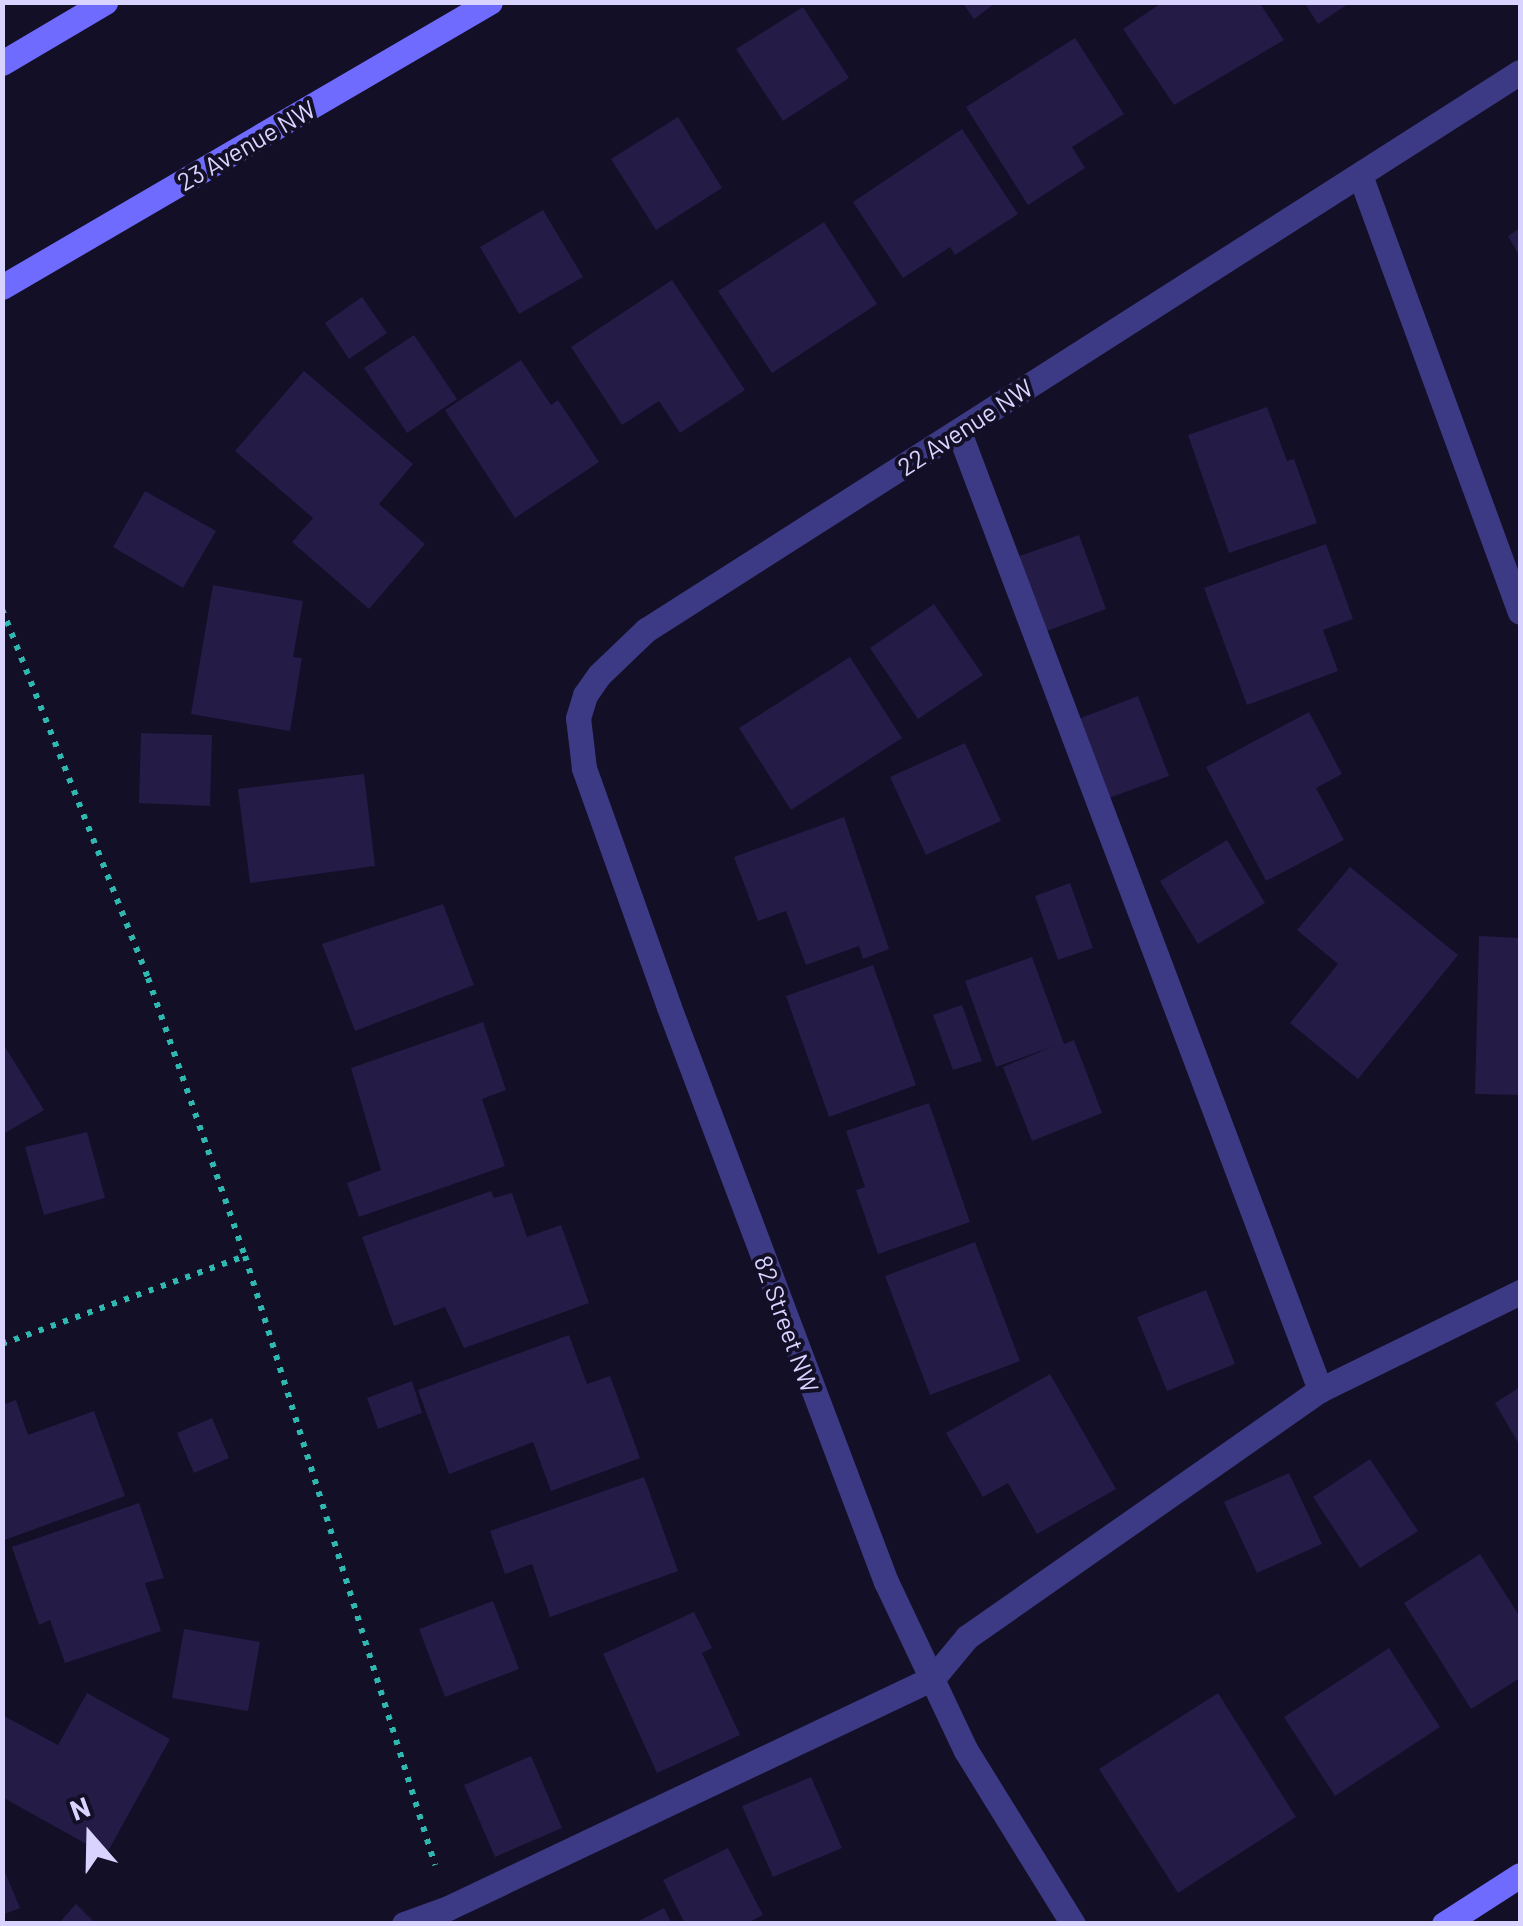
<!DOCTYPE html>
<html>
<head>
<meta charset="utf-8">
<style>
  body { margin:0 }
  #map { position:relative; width:1523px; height:1926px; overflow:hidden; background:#130f26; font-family:Barlow,sans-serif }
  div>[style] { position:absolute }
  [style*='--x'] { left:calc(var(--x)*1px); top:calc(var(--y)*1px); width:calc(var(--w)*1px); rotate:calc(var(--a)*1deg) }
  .building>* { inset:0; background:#241b47 }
  .path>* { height:6px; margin-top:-3px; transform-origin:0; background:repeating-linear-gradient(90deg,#2fb8b0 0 5px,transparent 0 13px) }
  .lane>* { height:25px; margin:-12.5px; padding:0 12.5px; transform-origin:12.5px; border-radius:12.5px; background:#3d3a85 }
  .street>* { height:25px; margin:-12.5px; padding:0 12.5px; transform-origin:12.5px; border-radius:12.5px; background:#3d3a85 }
  .secondary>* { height:25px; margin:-12.5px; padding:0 12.5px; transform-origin:12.5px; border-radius:12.5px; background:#6f6bff }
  span { translate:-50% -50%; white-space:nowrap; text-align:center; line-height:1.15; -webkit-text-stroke:8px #130f26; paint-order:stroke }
  .street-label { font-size:25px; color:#d9d4ff }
  .frame { position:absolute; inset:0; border:5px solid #d9d4ff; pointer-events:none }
  .north { position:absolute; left:40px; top:1786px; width:100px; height:100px; -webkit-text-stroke:8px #130f26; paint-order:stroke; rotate:340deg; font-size:28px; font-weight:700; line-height:40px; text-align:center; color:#d9d4ff }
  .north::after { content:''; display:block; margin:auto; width:35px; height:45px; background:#d9d4ff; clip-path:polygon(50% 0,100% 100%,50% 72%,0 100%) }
</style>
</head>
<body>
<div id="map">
  <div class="building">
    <i style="clip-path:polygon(962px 2px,997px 2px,974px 19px)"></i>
    <i style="clip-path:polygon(1163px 2px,1259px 2px,1284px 40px,1174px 105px,1123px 29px)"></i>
    <i style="clip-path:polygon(1304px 2px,1351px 2px,1318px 24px)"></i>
    <i style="clip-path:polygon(803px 7px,849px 78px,783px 121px,736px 49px)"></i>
    <i style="clip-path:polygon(1075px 38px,1124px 114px,1072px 147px,1085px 168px,1028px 205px,966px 107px)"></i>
    <i style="clip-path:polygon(678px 117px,722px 188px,656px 230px,611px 159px)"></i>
    <i style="clip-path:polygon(962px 129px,1018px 214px,955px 255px,950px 247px,903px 278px,853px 202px)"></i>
    <i style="clip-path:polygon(543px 210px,583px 277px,519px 314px,480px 247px)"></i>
    <i style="clip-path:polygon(824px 222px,877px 304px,772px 373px,718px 291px)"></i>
    <i style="clip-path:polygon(1520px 228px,1520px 257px,1508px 236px)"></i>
    <i style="clip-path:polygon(672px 280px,745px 390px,680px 433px,659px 401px,622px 425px,571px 347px)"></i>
    <i style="clip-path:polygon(362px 297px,387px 333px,349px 359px,325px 323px)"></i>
    <i style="clip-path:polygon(414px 335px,457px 399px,407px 433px,364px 368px)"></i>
    <i style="clip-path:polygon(521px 360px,551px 405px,558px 400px,599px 462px,515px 518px,445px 410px)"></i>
    <i style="clip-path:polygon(304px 371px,413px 464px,379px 504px,425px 544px,369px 609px,292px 542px,313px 518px,235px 451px)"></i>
    <i style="clip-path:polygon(1267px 407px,1287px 461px,1294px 459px,1317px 523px,1229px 553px,1188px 435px)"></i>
    <i style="clip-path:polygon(145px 491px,216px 531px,183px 588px,113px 547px)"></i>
    <i style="clip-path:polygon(1079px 535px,1106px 609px,1036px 635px,1008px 560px)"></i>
    <i style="clip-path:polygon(1326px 544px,1353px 619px,1323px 630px,1338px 671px,1247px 705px,1204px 588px)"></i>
    <i style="clip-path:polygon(213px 585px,303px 601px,293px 657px,302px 658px,290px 731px,191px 714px)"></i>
    <i style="clip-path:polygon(934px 604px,983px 675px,918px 719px,870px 648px)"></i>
    <i style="clip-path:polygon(850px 657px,902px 738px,791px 810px,739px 728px)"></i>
    <i style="clip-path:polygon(1138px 696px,1169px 776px,1098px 802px,1068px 723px)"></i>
    <i style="clip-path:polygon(1309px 712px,1342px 774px,1316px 788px,1344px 840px,1266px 881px,1206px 767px)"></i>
    <i style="clip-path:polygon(141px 733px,212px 735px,210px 806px,139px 803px)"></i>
    <i style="clip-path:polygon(965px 743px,1001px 821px,926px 855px,890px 777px)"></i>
    <i style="clip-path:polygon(364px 774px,375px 866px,250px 883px,238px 789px)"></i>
    <i style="clip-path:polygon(844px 817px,889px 949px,863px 959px,859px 946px,806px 965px,786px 911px,758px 921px,734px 857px)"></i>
    <i style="clip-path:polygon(1227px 840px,1265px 903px,1198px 944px,1160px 881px)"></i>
    <i style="clip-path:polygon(1350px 867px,1458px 955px,1358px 1079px,1290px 1023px,1338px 964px,1297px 930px)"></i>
    <i style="clip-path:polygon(1070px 883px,1093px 948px,1058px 960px,1035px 896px)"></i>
    <i style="clip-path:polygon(443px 904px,474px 985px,355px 1031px,322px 944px)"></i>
    <i style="clip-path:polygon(1479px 936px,1520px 938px,1520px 1095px,1475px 1094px)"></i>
    <i style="clip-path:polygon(1032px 957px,1064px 1044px,1074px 1040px,1102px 1113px,1032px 1141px,1003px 1067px,1054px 1046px,996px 1067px,965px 981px)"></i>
    <i style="clip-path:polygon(873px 965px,916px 1085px,829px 1117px,786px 996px)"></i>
    <i style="clip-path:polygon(962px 1005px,982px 1061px,953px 1070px,933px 1015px)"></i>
    <i style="clip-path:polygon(483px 1022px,506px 1090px,482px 1099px,505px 1166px,359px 1217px,347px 1183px,381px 1170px,351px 1068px)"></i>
    <i style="clip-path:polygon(2px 1042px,44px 1110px,2px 1135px)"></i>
    <i style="clip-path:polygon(929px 1103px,970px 1222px,878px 1254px,856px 1190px,865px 1187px,846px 1131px)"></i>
    <i style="clip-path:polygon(87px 1132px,105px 1198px,44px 1215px,25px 1147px)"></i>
    <i style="clip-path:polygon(491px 1191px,494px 1198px,512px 1193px,527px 1237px,561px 1225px,589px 1303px,464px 1348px,445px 1307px,394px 1326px,362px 1237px)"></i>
    <i style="clip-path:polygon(975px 1242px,1020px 1361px,930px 1395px,885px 1276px)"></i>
    <i style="clip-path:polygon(1206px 1290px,1235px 1364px,1167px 1391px,1137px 1317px)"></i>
    <i style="clip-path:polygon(569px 1335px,587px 1384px,610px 1376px,640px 1458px,551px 1491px,533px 1442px,449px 1474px,418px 1390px)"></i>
    <i style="clip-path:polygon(1050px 1374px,1116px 1489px,1037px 1534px,1008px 1483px,983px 1497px,946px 1433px)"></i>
    <i style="clip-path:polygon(412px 1381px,422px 1413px,378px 1429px,367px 1398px)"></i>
    <i style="clip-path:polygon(1520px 1387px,1520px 1446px,1495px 1403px)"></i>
    <i style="clip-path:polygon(16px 1400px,28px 1435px,94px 1411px,125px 1496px,2px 1541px,2px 1405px)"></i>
    <i style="clip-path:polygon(212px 1418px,229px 1458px,194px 1473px,177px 1433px)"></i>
    <i style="clip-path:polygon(1370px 1459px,1418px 1531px,1360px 1568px,1313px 1497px)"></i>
    <i style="clip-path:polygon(1289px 1473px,1322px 1544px,1257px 1573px,1224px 1502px)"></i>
    <i style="clip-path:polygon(644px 1477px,678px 1571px,550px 1617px,532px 1564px,505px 1574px,490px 1531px)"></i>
    <i style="clip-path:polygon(139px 1503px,164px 1578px,145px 1583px,161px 1631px,65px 1663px,50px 1620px,39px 1625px,12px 1547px)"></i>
    <i style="clip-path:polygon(1480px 1554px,1520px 1617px,1520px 1678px,1471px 1709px,1404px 1603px)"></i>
    <i style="clip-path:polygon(493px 1601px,519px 1669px,445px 1697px,419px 1629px)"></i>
    <i style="clip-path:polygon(694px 1612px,712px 1648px,702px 1653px,740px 1735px,657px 1773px,603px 1654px)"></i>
    <i style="clip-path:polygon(184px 1629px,260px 1642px,248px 1711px,172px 1698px)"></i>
    <i style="clip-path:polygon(1389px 1648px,1440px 1727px,1335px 1796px,1284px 1717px)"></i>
    <i style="clip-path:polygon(87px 1693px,170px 1739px,106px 1855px,2px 1797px,2px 1715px,58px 1745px)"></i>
    <i style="clip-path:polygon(1218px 1693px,1296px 1817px,1178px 1893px,1099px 1769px)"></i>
    <i style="clip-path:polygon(531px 1756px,562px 1828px,495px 1857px,464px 1785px)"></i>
    <i style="clip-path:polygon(811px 1777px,842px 1848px,773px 1877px,742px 1806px)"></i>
    <i style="clip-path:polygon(728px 1848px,763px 1915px,746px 1924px,685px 1924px,663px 1880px)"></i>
    <i style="clip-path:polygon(2px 1865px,20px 1908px,2px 1915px)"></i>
    <i style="clip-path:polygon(76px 1904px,96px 1924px,58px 1924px)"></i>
    <i style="clip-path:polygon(664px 1908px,672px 1924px,633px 1924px)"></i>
  </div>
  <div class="path">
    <i style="--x:2;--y:609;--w:397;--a:68.4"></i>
    <i style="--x:148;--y:978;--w:294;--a:70.8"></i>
    <i style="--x:245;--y:1256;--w:638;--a:72.67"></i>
    <i style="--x:2;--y:1344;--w:258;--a:-19.9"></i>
  </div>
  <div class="lane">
    <i style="--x:959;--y:432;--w:1024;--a:69.35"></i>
    <i style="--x:1320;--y:1390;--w:223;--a:-26.1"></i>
    <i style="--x:404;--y:1924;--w:47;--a:-20"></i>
    <i style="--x:448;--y:1908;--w:537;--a:-25.37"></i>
    <i style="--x:933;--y:1678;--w:53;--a:-50.3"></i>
    <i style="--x:967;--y:1637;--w:431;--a:-35"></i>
  </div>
  <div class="street">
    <i style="--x:1360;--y:175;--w:465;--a:69.9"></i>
    <i style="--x:1073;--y:1924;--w:203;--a:-121.7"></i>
    <i style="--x:966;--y:1751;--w:187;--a:-115.3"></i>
    <i style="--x:886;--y:1582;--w:615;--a:-110.68"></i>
    <i style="--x:669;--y:1007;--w:254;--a:-109.6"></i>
    <i style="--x:584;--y:768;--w:50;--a:-96.8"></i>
    <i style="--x:578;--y:718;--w:24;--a:-73"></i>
    <i style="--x:585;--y:695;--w:24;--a:-55"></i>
    <i style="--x:599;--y:675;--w:65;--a:-43.8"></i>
    <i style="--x:646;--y:630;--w:1037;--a:-32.56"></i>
  </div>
  <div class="secondary">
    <i style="--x:2;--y:63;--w:120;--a:-30.6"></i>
    <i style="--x:2;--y:287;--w:565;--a:-30.29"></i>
    <i style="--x:1444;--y:1924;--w:90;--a:-32.8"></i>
  </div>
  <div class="street-label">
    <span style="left:246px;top:145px;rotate:-30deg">23 Avenue NW</span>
    <span style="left:965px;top:427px;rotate:-33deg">22 Avenue NW</span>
    <span style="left:787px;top:1324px;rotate:70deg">82 Street NW</span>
  </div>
  <div class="frame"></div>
  <div class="north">N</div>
</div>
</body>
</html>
